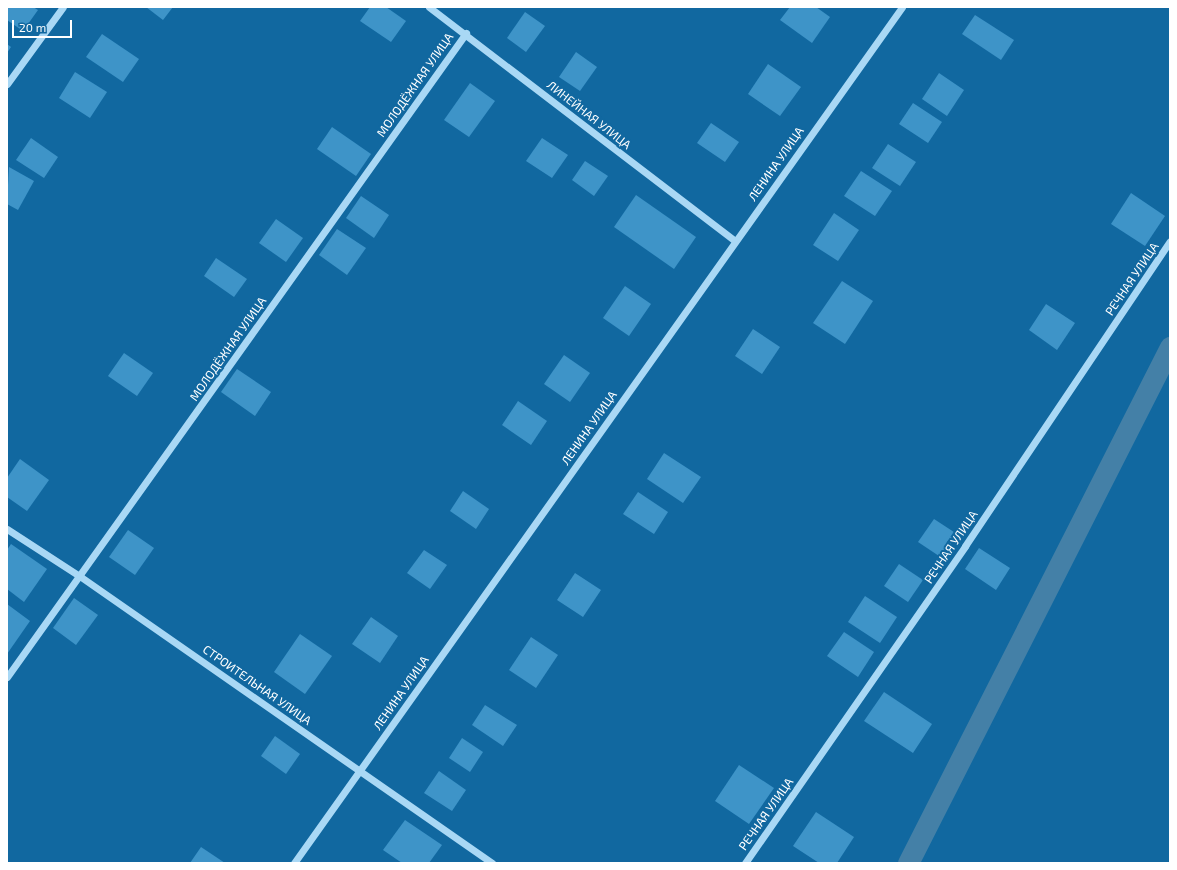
<!DOCTYPE html>
<html>
<head>
<meta charset="utf-8">
<style>
  body { margin:0 }
  #map { position:relative; width:1177px; height:870px; overflow:hidden; background:#1168a0; font-family:"Exo 2",sans-serif }
  div>[style] { position:absolute }
  [style*='--x'] { left:calc(var(--x)*1px); top:calc(var(--y)*1px); width:calc(var(--w)*1px); rotate:calc(var(--a)*1deg) }
  .canal>* { height:21px; margin:-10.5px; padding:0 10.5px; transform-origin:10.5px; border-radius:10.5px; background:#4480a7 }
  .building>* { inset:0; background:#3e94c8 }
  .minor>* { height:7px; margin:-3.5px; padding:0 3.5px; transform-origin:3.5px; border-radius:3.5px; background:#a9d8f5 }
  span { translate:-50% -50%; white-space:nowrap; text-align:center; line-height:1.15; -webkit-text-stroke:4px #1168a0; paint-order:stroke }
  .street-label { font-size:12px; color:#fff }
  .frame { position:absolute; inset:0; border:8px solid #fff; pointer-events:none }
  .scale { position:absolute; left:12px; top:20px; width:60px; height:18px; box-sizing:border-box; border:2px solid #fff; border-top:0; padding-left:5px; font-size:12px; line-height:14px; white-space:nowrap; color:#fff; -webkit-text-stroke:3px #1168a0; paint-order:stroke }
</style>
</head>
<body>
<div id="map">
  <div class="canal">
    <i style="--x:908;--y:863;--w:579;--a:-63.08"></i>
  </div>
  <div class="building">
    <i style="clip-path:polygon(7px 7px,33px 7px,38px 10px,23px 31px,7px 20px)"></i>
    <i style="clip-path:polygon(146px 7px,173px 7px,163px 20px)"></i>
    <i style="clip-path:polygon(370px 7px,386px 7px,406px 21px,391px 42px,360px 21px)"></i>
    <i style="clip-path:polygon(790px 7px,816px 7px,830px 17px,812px 43px,780px 20px)"></i>
    <i style="clip-path:polygon(525px 12px,545px 26px,526px 52px,507px 38px)"></i>
    <i style="clip-path:polygon(975px 15px,1014px 40px,1001px 60px,962px 34px)"></i>
    <i style="clip-path:polygon(102px 34px,139px 59px,123px 82px,86px 57px)"></i>
    <i style="clip-path:polygon(7px 44px,11px 47px,7px 53px)"></i>
    <i style="clip-path:polygon(576px 52px,597px 67px,580px 91px,559px 77px)"></i>
    <i style="clip-path:polygon(768px 64px,801px 87px,780px 116px,748px 94px)"></i>
    <i style="clip-path:polygon(75px 72px,107px 92px,90px 118px,59px 98px)"></i>
    <i style="clip-path:polygon(939px 73px,964px 90px,947px 116px,922px 99px)"></i>
    <i style="clip-path:polygon(470px 83px,495px 101px,469px 137px,444px 120px)"></i>
    <i style="clip-path:polygon(913px 103px,942px 122px,928px 143px,899px 124px)"></i>
    <i style="clip-path:polygon(711px 123px,739px 142px,725px 162px,697px 143px)"></i>
    <i style="clip-path:polygon(332px 127px,371px 154px,356px 176px,317px 149px)"></i>
    <i style="clip-path:polygon(31px 138px,58px 157px,44px 178px,16px 160px)"></i>
    <i style="clip-path:polygon(542px 138px,568px 155px,552px 178px,526px 161px)"></i>
    <i style="clip-path:polygon(888px 144px,916px 162px,900px 186px,872px 168px)"></i>
    <i style="clip-path:polygon(585px 161px,608px 176px,594px 196px,572px 180px)"></i>
    <i style="clip-path:polygon(9px 167px,34px 181px,18px 210px,7px 204px)"></i>
    <i style="clip-path:polygon(861px 171px,892px 191px,875px 216px,844px 196px)"></i>
    <i style="clip-path:polygon(1131px 193px,1165px 216px,1145px 246px,1111px 224px)"></i>
    <i style="clip-path:polygon(636px 195px,696px 237px,674px 269px,614px 227px)"></i>
    <i style="clip-path:polygon(361px 196px,389px 215px,374px 238px,346px 218px)"></i>
    <i style="clip-path:polygon(834px 213px,859px 230px,838px 261px,813px 245px)"></i>
    <i style="clip-path:polygon(276px 219px,303px 238px,286px 262px,259px 243px)"></i>
    <i style="clip-path:polygon(337px 229px,366px 248px,347px 275px,319px 255px)"></i>
    <i style="clip-path:polygon(216px 258px,247px 279px,234px 297px,204px 276px)"></i>
    <i style="clip-path:polygon(842px 281px,873px 301px,845px 344px,813px 323px)"></i>
    <i style="clip-path:polygon(625px 286px,651px 304px,629px 336px,603px 318px)"></i>
    <i style="clip-path:polygon(1046px 304px,1075px 323px,1057px 350px,1029px 330px)"></i>
    <i style="clip-path:polygon(753px 329px,780px 347px,762px 374px,735px 356px)"></i>
    <i style="clip-path:polygon(124px 353px,153px 373px,137px 396px,108px 376px)"></i>
    <i style="clip-path:polygon(564px 355px,590px 373px,570px 402px,544px 384px)"></i>
    <i style="clip-path:polygon(237px 369px,271px 392px,255px 416px,221px 392px)"></i>
    <i style="clip-path:polygon(518px 401px,547px 421px,531px 445px,502px 425px)"></i>
    <i style="clip-path:polygon(664px 453px,701px 477px,683px 503px,647px 479px)"></i>
    <i style="clip-path:polygon(20px 459px,49px 480px,27px 511px,7px 497px,7px 478px)"></i>
    <i style="clip-path:polygon(463px 491px,489px 509px,476px 529px,450px 511px)"></i>
    <i style="clip-path:polygon(638px 492px,668px 512px,654px 534px,623px 514px)"></i>
    <i style="clip-path:polygon(934px 519px,957px 534px,942px 558px,918px 542px)"></i>
    <i style="clip-path:polygon(128px 530px,154px 548px,135px 575px,109px 557px)"></i>
    <i style="clip-path:polygon(11px 544px,47px 569px,24px 602px,7px 589px,7px 550px)"></i>
    <i style="clip-path:polygon(979px 548px,1010px 568px,996px 590px,965px 569px)"></i>
    <i style="clip-path:polygon(424px 550px,447px 565px,430px 589px,407px 573px)"></i>
    <i style="clip-path:polygon(899px 564px,923px 580px,908px 602px,884px 586px)"></i>
    <i style="clip-path:polygon(575px 573px,601px 590px,583px 617px,557px 600px)"></i>
    <i style="clip-path:polygon(865px 596px,897px 617px,880px 643px,848px 622px)"></i>
    <i style="clip-path:polygon(74px 598px,98px 615px,76px 645px,53px 628px)"></i>
    <i style="clip-path:polygon(7px 604px,30px 621px,7px 654px)"></i>
    <i style="clip-path:polygon(371px 617px,398px 636px,380px 663px,352px 644px)"></i>
    <i style="clip-path:polygon(844px 632px,874px 652px,858px 677px,827px 656px)"></i>
    <i style="clip-path:polygon(300px 634px,332px 656px,305px 694px,274px 672px)"></i>
    <i style="clip-path:polygon(531px 637px,558px 655px,536px 688px,509px 670px)"></i>
    <i style="clip-path:polygon(884px 692px,932px 724px,913px 753px,864px 721px)"></i>
    <i style="clip-path:polygon(485px 705px,517px 725px,503px 746px,472px 725px)"></i>
    <i style="clip-path:polygon(275px 736px,300px 754px,286px 774px,261px 756px)"></i>
    <i style="clip-path:polygon(462px 738px,483px 752px,470px 772px,449px 758px)"></i>
    <i style="clip-path:polygon(739px 765px,774px 788px,749px 824px,715px 801px)"></i>
    <i style="clip-path:polygon(439px 771px,466px 790px,452px 811px,424px 793px)"></i>
    <i style="clip-path:polygon(816px 812px,854px 837px,837px 863px,819px 863px,793px 846px)"></i>
    <i style="clip-path:polygon(405px 820px,442px 845px,429px 863px,402px 863px,383px 850px)"></i>
    <i style="clip-path:polygon(201px 847px,225px 863px,190px 863px)"></i>
  </div>
  <div class="minor">
    <i style="--x:429;--y:7;--w:385;--a:37.4"></i>
    <i style="--x:7;--y:84;--w:95;--a:-54"></i>
    <i style="--x:7;--y:529;--w:88;--a:33"></i>
    <i style="--x:81;--y:577;--w:501;--a:34.83"></i>
    <i style="--x:7;--y:677;--w:791;--a:-54.52"></i>
    <i style="--x:294;--y:863;--w:1050;--a:-54.61"></i>
    <i style="--x:745;--y:863;--w:386;--a:-55.2"></i>
    <i style="--x:965;--y:546;--w:367;--a:-56.1"></i>
  </div>
  <div class="street-label">
    <span style="left:415px;top:85px;rotate:-55deg">МОЛОДЁЖНАЯ УЛИЦА</span>
    <span style="left:589px;top:115px;rotate:38deg">ЛИНЕЙНАЯ УЛИЦА</span>
    <span style="left:776px;top:164px;rotate:-55deg">ЛЕНИНА УЛИЦА</span>
    <span style="left:1132px;top:279px;rotate:-56deg">РЕЧНАЯ УЛИЦА</span>
    <span style="left:228px;top:349px;rotate:-55deg">МОЛОДЁЖНАЯ УЛИЦА</span>
    <span style="left:589px;top:428px;rotate:-55deg">ЛЕНИНА УЛИЦА</span>
    <span style="left:951px;top:547px;rotate:-56deg">РЕЧНАЯ УЛИЦА</span>
    <span style="left:257px;top:685px;rotate:35deg">СТРОИТЕЛЬНАЯ УЛИЦА</span>
    <span style="left:401px;top:693px;rotate:-55deg">ЛЕНИНА УЛИЦА</span>
    <span style="left:766px;top:814px;rotate:-55deg">РЕЧНАЯ УЛИЦА</span>
  </div>
  <div class="frame"></div>
  <div class="scale">20 m</div>
</div>
</body>
</html>
